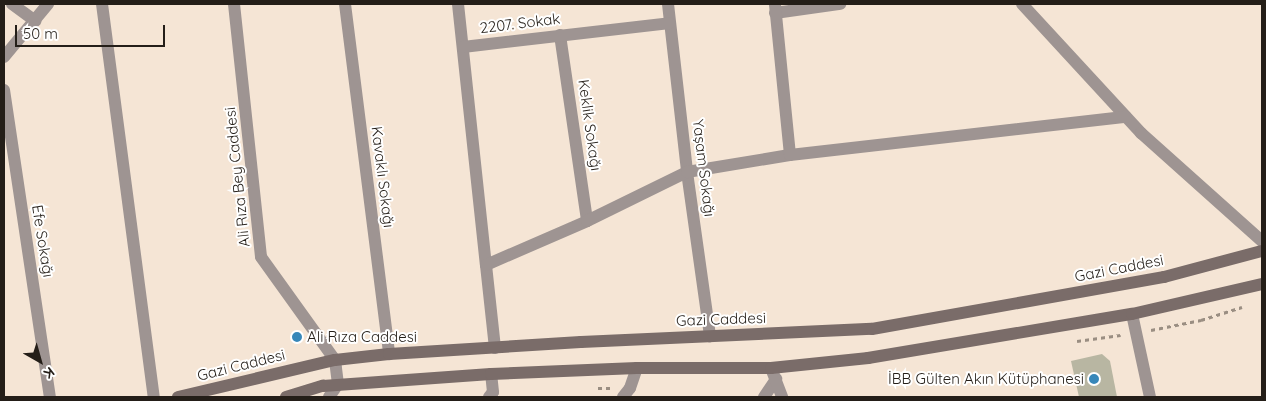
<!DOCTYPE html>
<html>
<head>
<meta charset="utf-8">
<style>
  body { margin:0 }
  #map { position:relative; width:1266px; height:401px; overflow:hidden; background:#f5e5d5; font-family:Quicksand,sans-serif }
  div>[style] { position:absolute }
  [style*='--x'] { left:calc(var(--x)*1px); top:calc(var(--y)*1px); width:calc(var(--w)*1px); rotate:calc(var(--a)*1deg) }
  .building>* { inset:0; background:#b8b6a2 }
  .path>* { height:3px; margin-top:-1.5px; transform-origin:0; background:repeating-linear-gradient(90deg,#9a8e82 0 4px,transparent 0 8px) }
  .minor>* { height:12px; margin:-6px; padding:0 6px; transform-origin:6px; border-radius:6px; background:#9e9492 }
  .tertiary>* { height:12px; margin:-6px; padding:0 6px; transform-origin:6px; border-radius:6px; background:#9e9492 }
  .secondary>* { height:12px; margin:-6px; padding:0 6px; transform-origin:6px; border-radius:6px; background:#7a6c69 }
  .dots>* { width:14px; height:14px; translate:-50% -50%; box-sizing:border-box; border:2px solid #fff; border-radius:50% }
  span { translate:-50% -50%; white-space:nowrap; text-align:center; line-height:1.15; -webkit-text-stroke:4px #fff; paint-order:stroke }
  .street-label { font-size:15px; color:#241e18 }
  .poi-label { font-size:15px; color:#241e18 }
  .left { translate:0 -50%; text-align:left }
  .right { translate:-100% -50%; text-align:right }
  .frame { position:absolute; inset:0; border:5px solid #241e18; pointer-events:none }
  .north { position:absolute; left:15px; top:336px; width:50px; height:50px; -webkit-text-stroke:4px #fff; paint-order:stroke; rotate:142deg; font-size:14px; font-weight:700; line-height:20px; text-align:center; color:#241e18 }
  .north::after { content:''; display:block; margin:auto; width:18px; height:22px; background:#241e18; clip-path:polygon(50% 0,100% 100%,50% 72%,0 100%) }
  .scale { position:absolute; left:15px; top:25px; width:150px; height:22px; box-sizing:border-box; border:2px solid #241e18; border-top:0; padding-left:6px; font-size:15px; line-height:18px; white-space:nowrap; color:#241e18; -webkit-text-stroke:4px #fff; paint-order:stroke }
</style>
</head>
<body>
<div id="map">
  <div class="building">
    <i style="clip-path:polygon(1102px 354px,1110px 361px,1117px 397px,1079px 397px,1071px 361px)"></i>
  </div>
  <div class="path">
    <i style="--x:1151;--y:330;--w:51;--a:-11.3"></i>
    <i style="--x:1201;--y:320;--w:43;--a:-17.6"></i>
    <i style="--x:1077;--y:341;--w:44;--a:-7.8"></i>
    <i style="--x:598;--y:388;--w:13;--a:0"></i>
  </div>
  <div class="minor">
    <i style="--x:12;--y:4;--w:29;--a:36"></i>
    <i style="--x:102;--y:4;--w:396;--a:82.5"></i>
    <i style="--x:345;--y:4;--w:353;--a:82.8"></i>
    <i style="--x:458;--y:4;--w:262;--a:83.9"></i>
    <i style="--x:668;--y:4;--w:169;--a:83.5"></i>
    <i style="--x:687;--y:172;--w:166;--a:82"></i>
    <i style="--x:775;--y:13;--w:66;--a:-7.9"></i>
    <i style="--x:560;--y:35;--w:188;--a:81.7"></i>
    <i style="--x:463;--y:47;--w:208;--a:-6.6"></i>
    <i style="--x:4;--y:57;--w:69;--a:-50.3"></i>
    <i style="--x:4;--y:90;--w:310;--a:81.5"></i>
    <i style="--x:495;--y:348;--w:83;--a:-96.2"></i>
    <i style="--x:486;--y:265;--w:110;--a:-23.5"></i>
    <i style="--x:587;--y:221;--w:111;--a:-26.1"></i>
    <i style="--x:687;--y:172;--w:104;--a:-9.4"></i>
    <i style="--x:790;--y:155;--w:152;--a:-95.7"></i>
    <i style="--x:329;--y:397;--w:16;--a:-55"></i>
    <i style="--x:623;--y:397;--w:11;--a:-52"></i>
    <i style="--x:630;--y:388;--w:21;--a:-71"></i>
    <i style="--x:764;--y:397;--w:22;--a:-56"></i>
  </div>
  <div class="tertiary">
    <i style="--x:234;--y:4;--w:254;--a:83.9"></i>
    <i style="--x:261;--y:257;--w:127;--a:54.3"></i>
    <i style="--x:335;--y:360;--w:24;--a:83"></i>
    <i style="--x:1022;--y:4;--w:176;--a:47.3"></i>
    <i style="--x:1141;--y:133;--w:162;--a:41.8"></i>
    <i style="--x:790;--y:155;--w:338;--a:-6.5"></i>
    <i style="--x:1132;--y:314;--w:85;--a:77.8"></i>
    <i style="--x:771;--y:368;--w:31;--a:69"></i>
    <i style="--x:489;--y:397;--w:6;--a:-51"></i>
    <i style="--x:493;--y:392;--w:18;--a:-96"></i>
  </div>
  <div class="secondary">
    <i style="--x:178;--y:397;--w:161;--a:-13.3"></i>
    <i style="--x:335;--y:360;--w:54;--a:-6.3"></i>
    <i style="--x:389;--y:354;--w:192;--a:-3.6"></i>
    <i style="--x:581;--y:342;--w:291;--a:-2.6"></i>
    <i style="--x:872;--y:329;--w:297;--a:-10.1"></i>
    <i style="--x:1164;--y:277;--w:101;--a:-14.9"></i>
    <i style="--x:286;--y:397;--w:39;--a:-17"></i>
    <i style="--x:323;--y:386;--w:168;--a:-4.1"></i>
    <i style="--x:491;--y:374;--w:146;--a:-2.4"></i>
    <i style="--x:637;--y:368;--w:134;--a:0"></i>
    <i style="--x:771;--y:368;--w:98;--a:-5.9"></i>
    <i style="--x:868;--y:358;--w:268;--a:-9.5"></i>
    <i style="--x:1132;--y:314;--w:133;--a:-13"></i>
  </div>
  <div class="dots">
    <i style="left:297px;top:337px;background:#3787b9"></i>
    <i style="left:1094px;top:379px;background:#3787b9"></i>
  </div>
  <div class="street-label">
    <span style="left:520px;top:23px;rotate:-7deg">2207. Sokak</span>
    <span style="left:590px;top:125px;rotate:82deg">Keklik Sokağı</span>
    <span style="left:704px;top:168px;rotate:83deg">Yaşam Sokağı</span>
    <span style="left:237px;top:177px;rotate:-96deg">Ali Rıza Bey Caddesi</span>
    <span style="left:383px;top:177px;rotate:83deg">Kavaklı Sokağı</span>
    <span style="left:43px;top:241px;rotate:81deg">Efe Sokağı</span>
    <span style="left:1119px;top:268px;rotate:-11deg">Gazi Caddesi</span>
    <span style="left:721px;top:319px;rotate:-2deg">Gazi Caddesi</span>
    <span style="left:241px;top:365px;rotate:-14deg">Gazi Caddesi</span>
  </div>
  <div class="poi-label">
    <span class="left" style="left:307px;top:337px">Ali Rıza Caddesi</span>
    <span class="right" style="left:1084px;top:379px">İBB Gülten Akın Kütüphanesi</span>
  </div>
  <div class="frame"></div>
  <div class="north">K</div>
  <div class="scale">50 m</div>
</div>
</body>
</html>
